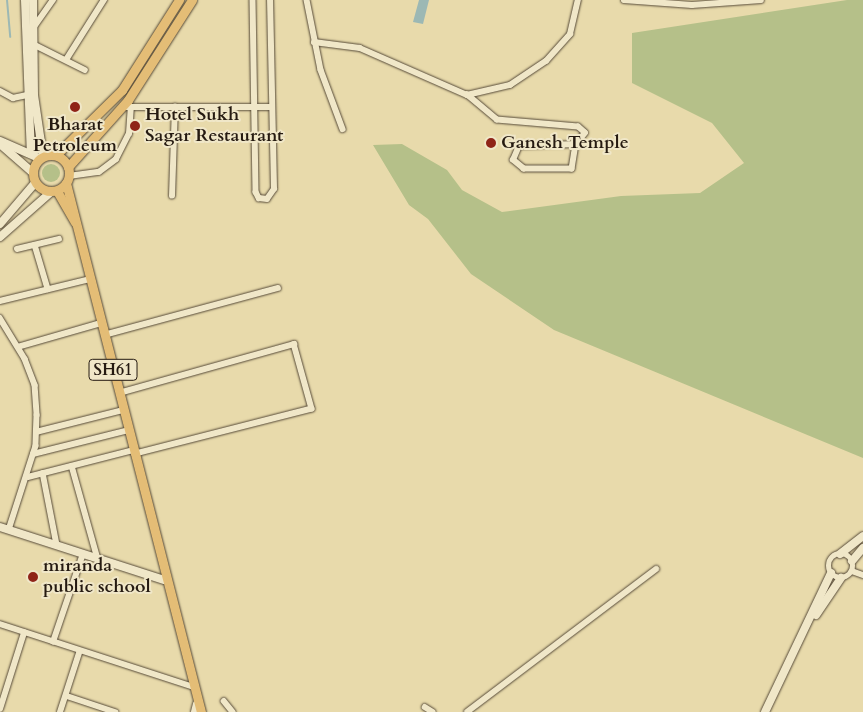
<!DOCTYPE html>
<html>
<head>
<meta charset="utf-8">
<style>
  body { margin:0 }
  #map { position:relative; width:863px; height:712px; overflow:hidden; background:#e8daab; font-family:Cardo,serif }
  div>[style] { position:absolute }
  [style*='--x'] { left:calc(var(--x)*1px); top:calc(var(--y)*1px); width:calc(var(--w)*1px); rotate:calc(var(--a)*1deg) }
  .green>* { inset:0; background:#b5c089 }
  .round { border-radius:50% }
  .water>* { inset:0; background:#9cb8b4 }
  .stream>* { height:2px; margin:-1px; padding:0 1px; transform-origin:1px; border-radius:1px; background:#9cb8b4 }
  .roads { filter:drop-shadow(0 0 1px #564a38) drop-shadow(0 0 1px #564a38) }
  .street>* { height:5.5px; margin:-2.75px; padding:0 2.75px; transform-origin:2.75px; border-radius:2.75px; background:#f0e7c8 }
  .street>.ring { margin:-2.75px; padding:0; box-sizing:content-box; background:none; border:5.5px solid #f0e7c8; border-radius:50% }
  .secondary>* { height:8px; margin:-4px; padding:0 4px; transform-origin:4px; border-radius:4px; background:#f0e7c8 }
  .primary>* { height:9px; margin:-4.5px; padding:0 4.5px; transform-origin:4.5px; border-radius:4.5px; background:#e4bd76 }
  .primary>.ring { margin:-4.5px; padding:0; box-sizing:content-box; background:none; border:9px solid #e4bd76; border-radius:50% }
  .dots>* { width:14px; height:14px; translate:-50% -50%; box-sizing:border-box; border:2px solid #f0e7c8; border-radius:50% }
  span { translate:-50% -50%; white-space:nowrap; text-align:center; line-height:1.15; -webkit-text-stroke:4px #f0e7c8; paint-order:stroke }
  .shield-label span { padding:1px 4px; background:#f0e7c8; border:1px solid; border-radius:4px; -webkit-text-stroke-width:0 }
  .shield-label { font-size:16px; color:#251a11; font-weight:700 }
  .poi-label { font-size:18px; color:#251a11; font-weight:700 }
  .left { translate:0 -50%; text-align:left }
</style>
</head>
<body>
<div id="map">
  <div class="green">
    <i style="clip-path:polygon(847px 0,863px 0,863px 458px,554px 330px,471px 274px,428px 219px,409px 205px,373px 145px,402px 144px,447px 170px,462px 190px,502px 212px,621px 196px,700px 193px,744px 163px,712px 123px,632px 83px,632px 33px)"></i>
    <i class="round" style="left:42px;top:164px;width:18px;height:18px"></i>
  </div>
  <div class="water">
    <i style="clip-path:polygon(419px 0,429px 0,423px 24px,413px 22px)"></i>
  </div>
  <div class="stream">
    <i style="--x:7;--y:0;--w:37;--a:85"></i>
  </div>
  <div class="roads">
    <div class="street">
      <i style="--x:253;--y:0;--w:192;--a:89.1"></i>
      <i style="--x:256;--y:192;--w:7;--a:63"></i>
      <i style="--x:259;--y:198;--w:8;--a:7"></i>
      <i style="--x:267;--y:199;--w:12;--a:-55"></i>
      <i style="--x:274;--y:189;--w:189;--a:-91.2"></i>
      <i style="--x:307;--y:0;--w:71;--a:78.7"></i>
      <i style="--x:321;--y:70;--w:63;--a:69.6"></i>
      <i style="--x:624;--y:0;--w:68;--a:4.2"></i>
      <i style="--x:692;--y:5;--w:69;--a:-4.1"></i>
      <i style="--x:34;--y:27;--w:33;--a:-55"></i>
      <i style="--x:314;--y:42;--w:46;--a:7.4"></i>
      <i style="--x:360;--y:48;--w:117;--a:23.7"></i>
      <i style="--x:33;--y:44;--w:58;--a:26.6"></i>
      <i style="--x:66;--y:60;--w:71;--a:-57.7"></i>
      <i style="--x:0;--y:91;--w:15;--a:28"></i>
      <i style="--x:13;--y:98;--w:14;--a:-12"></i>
      <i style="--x:122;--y:107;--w:150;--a:0"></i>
      <i style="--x:576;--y:144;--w:25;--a:99"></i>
      <i style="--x:572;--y:169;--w:48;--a:180"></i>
      <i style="--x:524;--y:169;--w:14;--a:-141"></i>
      <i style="--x:513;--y:160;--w:15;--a:-67"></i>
      <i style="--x:519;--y:146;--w:57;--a:-2"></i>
      <i style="--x:576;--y:144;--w:14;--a:-51"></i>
      <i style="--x:585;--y:133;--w:9;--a:-139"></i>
      <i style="--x:578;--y:127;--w:81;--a:-175.1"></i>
      <i style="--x:497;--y:120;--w:39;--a:-140"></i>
      <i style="--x:467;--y:95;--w:44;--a:-13.1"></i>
      <i style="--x:510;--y:85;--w:43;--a:-33.7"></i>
      <i style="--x:546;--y:61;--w:36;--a:-48"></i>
      <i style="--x:570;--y:34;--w:35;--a:-77"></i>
      <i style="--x:69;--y:176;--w:30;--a:-8"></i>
      <i style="--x:99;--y:172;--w:21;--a:-37"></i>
      <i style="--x:116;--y:159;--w:28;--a:-63"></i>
      <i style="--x:129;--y:134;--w:26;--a:-86"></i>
      <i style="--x:172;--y:196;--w:89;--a:-88.1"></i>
      <i style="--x:35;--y:245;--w:46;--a:73.5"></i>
      <i style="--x:17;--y:249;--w:43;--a:-13.4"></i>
      <i style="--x:0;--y:301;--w:93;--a:-13.7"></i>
      <i style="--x:0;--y:318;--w:48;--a:58.6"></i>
      <i style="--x:25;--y:359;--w:28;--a:69"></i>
      <i style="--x:35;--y:385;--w:30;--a:86"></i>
      <i style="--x:37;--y:415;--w:31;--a:92"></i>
      <i style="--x:36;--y:446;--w:88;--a:107.8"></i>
      <i style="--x:104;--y:335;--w:180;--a:-15.1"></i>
      <i style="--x:18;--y:347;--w:86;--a:-16.1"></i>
      <i style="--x:119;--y:393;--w:182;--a:-15.6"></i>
      <i style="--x:294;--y:344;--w:67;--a:74.5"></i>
      <i style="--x:312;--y:409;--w:183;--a:165.7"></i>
      <i style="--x:36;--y:432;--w:90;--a:-14.2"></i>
      <i style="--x:33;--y:454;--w:99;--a:-14"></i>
      <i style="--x:72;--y:466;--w:97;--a:74.4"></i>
      <i style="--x:43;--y:473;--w:73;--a:79"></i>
      <i style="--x:28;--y:477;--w:109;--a:-14.3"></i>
      <i class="ring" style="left:829px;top:554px;width:18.5px;height:18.5px"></i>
      <i style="--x:852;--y:571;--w:12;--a:20"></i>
      <i style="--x:0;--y:624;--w:201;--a:18"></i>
      <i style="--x:53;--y:642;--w:93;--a:-71.2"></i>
      <i style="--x:67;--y:696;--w:51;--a:18.4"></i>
      <i style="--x:224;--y:701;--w:14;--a:51"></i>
      <i style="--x:425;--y:707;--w:9;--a:32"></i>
      <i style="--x:0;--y:709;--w:80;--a:-72.5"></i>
      <i style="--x:60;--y:712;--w:62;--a:-72.1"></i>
      <i style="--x:194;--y:712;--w:8;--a:-76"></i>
      <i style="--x:467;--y:712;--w:237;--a:-37.1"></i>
    </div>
    <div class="secondary">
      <i style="--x:25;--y:0;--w:154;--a:87.8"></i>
      <i style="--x:33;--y:0;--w:95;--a:89.4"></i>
      <i style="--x:34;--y:95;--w:62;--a:81.6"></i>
      <i style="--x:0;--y:141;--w:43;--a:23.6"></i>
      <i style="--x:0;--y:144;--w:43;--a:41.2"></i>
      <i style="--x:0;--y:224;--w:54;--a:-49.5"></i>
      <i style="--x:0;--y:237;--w:68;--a:-41.4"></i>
      <i style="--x:0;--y:527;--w:172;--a:17.9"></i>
      <i style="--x:840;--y:554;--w:29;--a:-38"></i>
      <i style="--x:852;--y:561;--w:17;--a:-50"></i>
      <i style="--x:816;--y:615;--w:45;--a:-56"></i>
      <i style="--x:765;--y:712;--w:154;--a:-64.6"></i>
    </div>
    <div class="primary">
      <i class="ring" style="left:33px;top:155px;width:27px;height:27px"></i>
      <i style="--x:56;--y:155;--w:93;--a:-44.6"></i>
      <i style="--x:122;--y:90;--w:107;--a:-57.7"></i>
      <i style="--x:68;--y:167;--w:90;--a:-48.2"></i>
      <i style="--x:128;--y:100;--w:119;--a:-57.4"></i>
      <i style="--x:66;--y:183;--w:546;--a:75.68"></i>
      <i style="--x:57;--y:191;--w:36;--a:60"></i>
    </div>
  </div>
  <div class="dots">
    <i style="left:75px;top:107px;background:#8f2418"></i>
    <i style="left:135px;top:126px;background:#8f2418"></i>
    <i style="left:491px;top:143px;background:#8f2418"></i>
    <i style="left:33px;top:577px;background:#8f2418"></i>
  </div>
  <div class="shield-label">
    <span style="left:113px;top:370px">SH61</span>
  </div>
  <div class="poi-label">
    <span class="left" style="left:145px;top:126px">Hotel Sukh<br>Sagar Restaurant</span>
    <span style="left:75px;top:136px">Bharat<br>Petroleum</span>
    <span class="left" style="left:501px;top:143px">Ganesh Temple</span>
    <span class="left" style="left:43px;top:577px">miranda<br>public school</span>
  </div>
</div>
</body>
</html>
